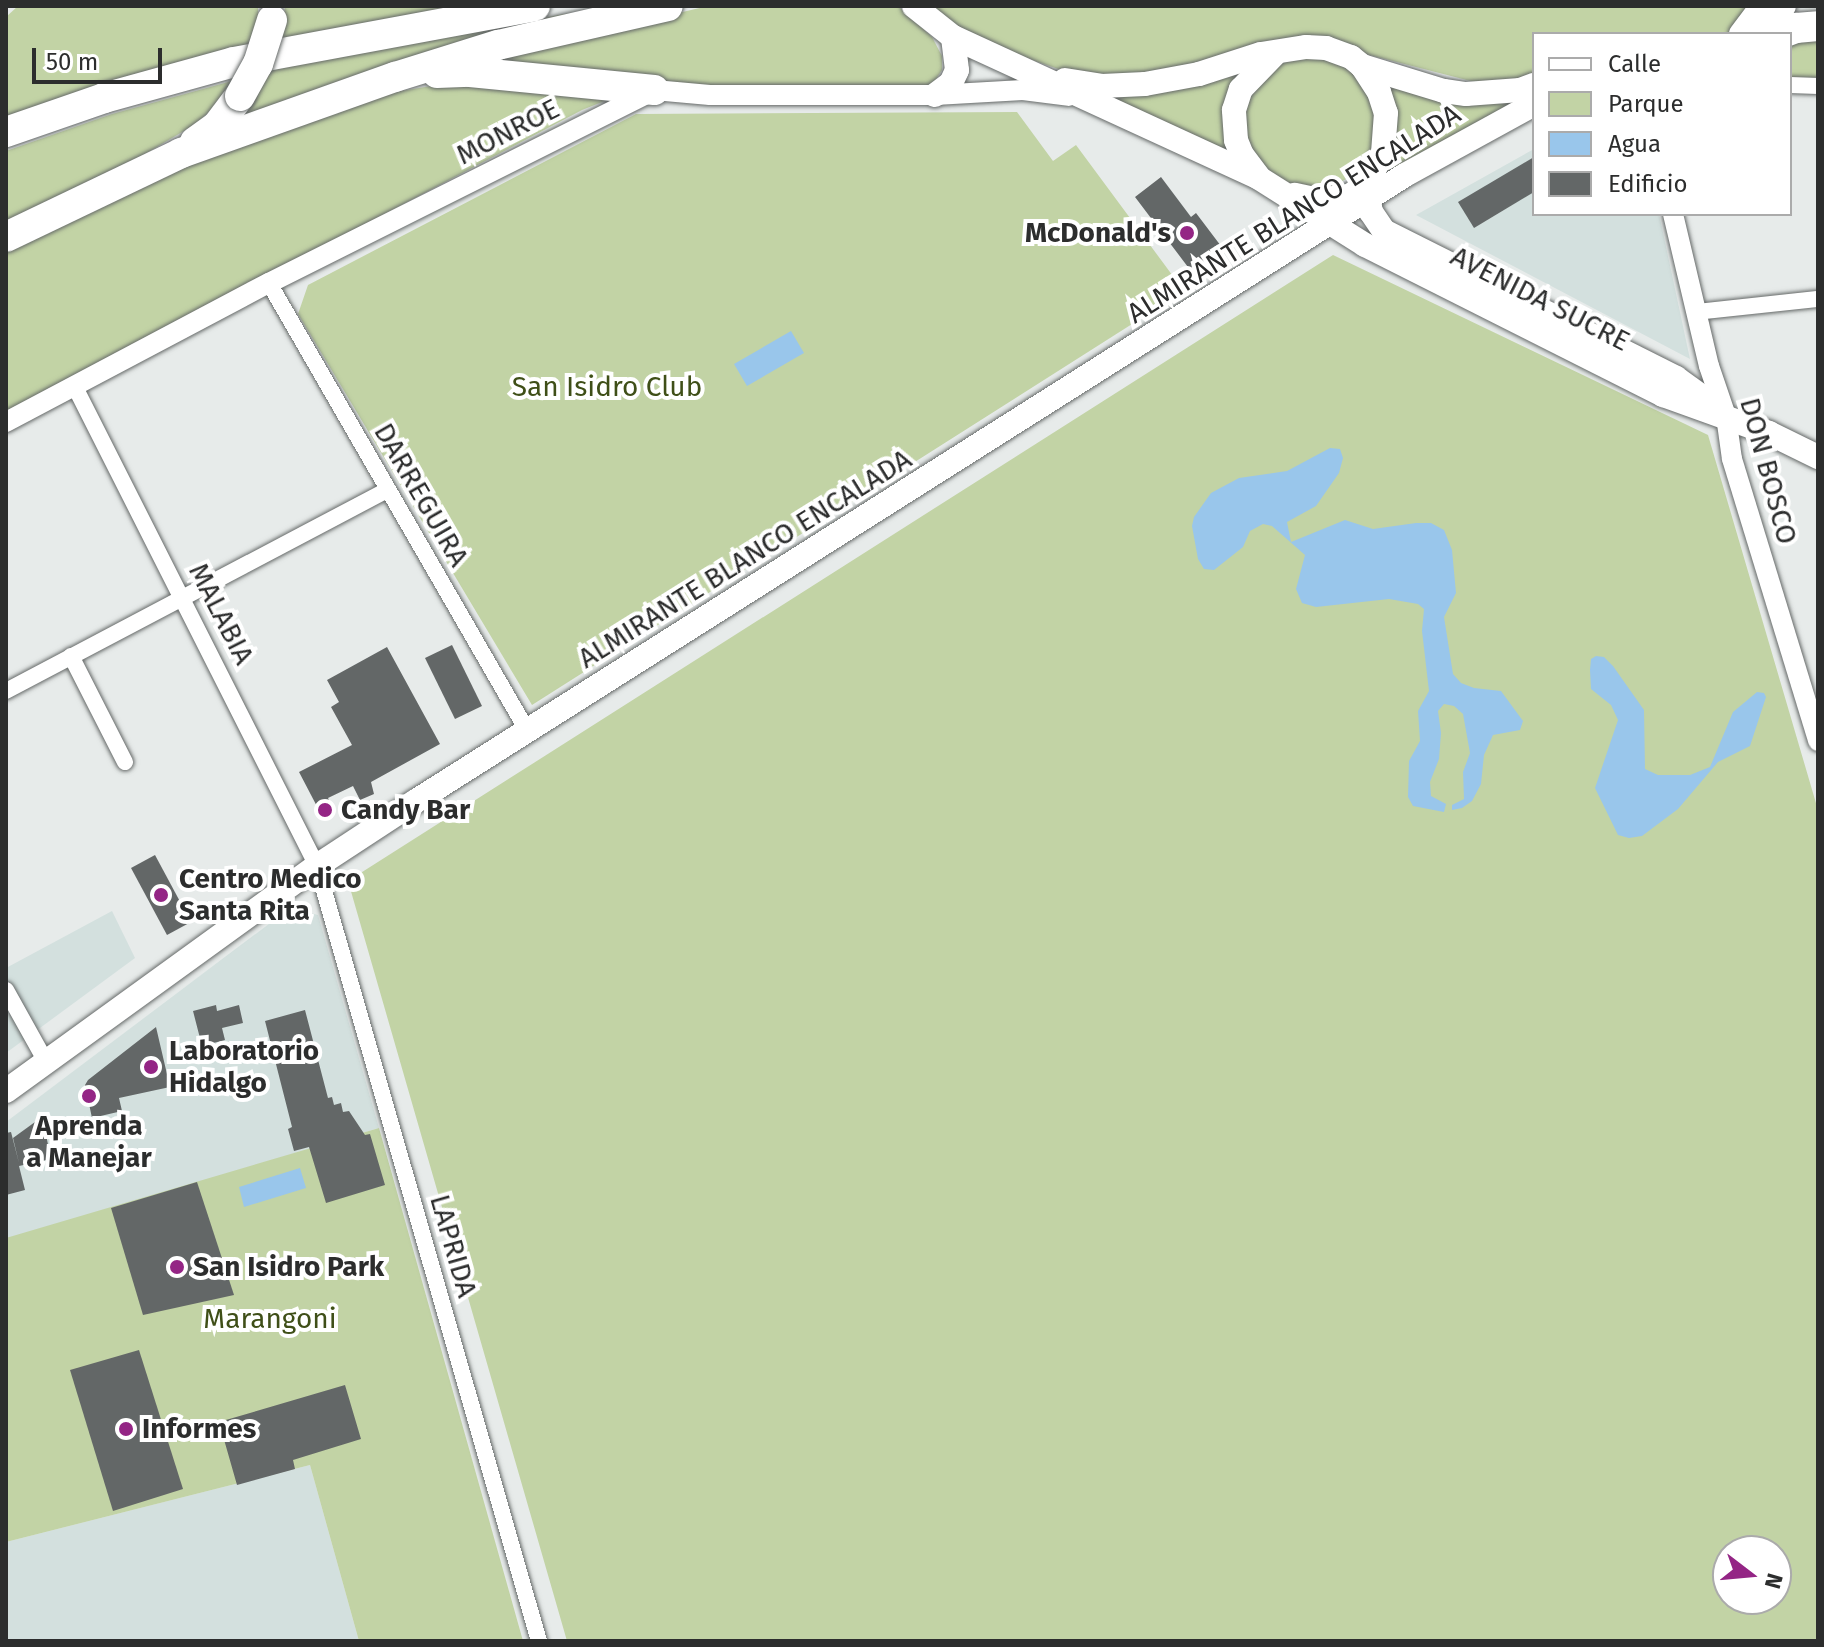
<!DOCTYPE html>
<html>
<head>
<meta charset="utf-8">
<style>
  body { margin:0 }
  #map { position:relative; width:1824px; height:1647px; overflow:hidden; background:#e7ebea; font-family:"Fira Sans",sans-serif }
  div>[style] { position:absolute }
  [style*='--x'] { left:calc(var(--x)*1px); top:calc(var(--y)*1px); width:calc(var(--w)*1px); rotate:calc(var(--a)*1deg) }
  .built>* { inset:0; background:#d3e0de }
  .green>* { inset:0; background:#c2d3a5 }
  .round { border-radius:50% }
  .water>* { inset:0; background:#99c6eb }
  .building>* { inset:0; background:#636767 }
  .roads { filter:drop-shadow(0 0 2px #656968) drop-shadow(0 0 2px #656968) }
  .minor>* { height:16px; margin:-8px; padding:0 8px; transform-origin:8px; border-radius:8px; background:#fff }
  .tertiary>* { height:20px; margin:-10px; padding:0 10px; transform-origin:10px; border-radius:10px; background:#fff }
  .secondary>* { height:24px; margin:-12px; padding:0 12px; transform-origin:12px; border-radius:12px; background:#fff }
  .motorway>* { height:30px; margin:-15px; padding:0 15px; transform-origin:15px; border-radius:15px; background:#fff }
  .bridges { filter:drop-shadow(0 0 2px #656968) drop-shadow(0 0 2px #656968) }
  .motorway-bridge>* { height:30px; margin:-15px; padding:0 15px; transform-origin:15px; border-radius:15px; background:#fff }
  .dots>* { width:22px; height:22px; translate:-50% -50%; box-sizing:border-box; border:4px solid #fff; border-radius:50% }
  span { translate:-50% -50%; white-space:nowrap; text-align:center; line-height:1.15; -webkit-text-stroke:8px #fff; paint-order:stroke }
  .street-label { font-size:28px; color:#2c2d2d }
  .poi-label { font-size:28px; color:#2c2d2d; font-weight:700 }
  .right { translate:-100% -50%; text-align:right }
  .left { translate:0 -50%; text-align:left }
  .park-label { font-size:28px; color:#3f4f18 }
  .frame { position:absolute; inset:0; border:8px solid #2c2d2d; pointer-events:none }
  .legend { position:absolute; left:1532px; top:32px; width:260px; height:184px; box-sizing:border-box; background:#fff; border:2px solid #ababab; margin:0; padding:10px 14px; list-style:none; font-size:24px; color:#2c2d2d }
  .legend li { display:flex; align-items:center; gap:16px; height:40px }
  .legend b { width:40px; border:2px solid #ababab }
  .north { position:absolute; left:1712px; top:1535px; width:80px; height:80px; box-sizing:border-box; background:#fff; border:2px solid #ababab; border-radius:50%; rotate:106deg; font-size:22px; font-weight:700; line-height:32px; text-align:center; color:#2c2d2d }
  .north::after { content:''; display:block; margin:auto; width:28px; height:36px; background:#942585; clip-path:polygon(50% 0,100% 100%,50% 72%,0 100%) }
  .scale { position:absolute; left:32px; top:48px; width:130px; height:36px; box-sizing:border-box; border:4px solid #2c2d2d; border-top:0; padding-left:10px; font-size:24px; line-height:28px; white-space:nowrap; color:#2c2d2d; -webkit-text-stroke:6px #fff; paint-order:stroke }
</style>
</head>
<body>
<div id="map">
  <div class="built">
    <i style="clip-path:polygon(1534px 149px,1534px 214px,1659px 214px,1690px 359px,1416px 215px)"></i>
    <i style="clip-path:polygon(290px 908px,318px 915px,379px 1128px,6px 1240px,6px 1122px)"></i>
    <i style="clip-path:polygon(112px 911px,135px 958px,6px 1053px,6px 968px)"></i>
    <i style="clip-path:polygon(310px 1465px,359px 1641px,6px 1641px,6px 1542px)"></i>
  </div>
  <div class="green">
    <i style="clip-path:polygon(18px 6px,258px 6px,258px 16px,284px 18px,285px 6px,482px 6px,6px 120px,6px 17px)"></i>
    <i style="clip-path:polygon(708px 6px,898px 6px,932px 37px,942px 56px,942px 70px,934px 82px,923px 89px,665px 85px,475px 61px)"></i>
    <i style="clip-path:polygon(924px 6px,1758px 6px,1734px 34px,1534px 34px,1534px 78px,1490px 86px,1307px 39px,1129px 79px,1073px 74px,1006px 51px,952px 26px)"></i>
    <i style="clip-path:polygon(621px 8px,252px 112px,239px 115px,266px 70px,564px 14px)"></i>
    <i style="clip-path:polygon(1818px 37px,1818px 78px,1790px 77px,1790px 43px)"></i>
    <i class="round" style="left:1245px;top:57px;width:132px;height:132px"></i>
    <i style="clip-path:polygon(1246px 66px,1223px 116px,1227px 156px,1096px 91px)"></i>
    <i style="clip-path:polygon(1381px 76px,1510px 101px,1518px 103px,1381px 175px)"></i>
    <i style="clip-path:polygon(232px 81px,210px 111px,194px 125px,133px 161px,6px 225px,6px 151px,112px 114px)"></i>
    <i style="clip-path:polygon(455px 82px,617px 96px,582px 110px,6px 413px,6px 251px,167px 171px,389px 93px)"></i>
    <i style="clip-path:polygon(1017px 112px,1053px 161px,1076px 145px,1184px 291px,532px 705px,298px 314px,308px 285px,636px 114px)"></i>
    <i style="clip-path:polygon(evenodd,1333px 255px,1708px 435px,1818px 810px,1818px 1641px,567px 1641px,348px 881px,1333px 255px,1728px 1551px,1776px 1551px,1776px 1599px,1728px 1599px,1728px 1551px)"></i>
    <i style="clip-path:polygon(379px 1128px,523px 1641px,359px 1641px,310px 1465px,6px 1542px,6px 1238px)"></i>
  </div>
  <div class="water">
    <i style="clip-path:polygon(791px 331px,804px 353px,747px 386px,734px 364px)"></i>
    <i style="clip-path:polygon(1330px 448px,1340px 449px,1343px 458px,1339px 473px,1316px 506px,1287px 522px,1291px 542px,1345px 520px,1373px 529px,1416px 523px,1431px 523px,1444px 530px,1452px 550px,1456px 593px,1444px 617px,1453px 674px,1461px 683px,1474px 688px,1501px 691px,1523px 721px,1520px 730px,1493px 735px,1484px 755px,1481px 784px,1472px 801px,1462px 808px,1452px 810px,1452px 805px,1464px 799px,1463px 772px,1470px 753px,1463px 714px,1454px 706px,1444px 704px,1438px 711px,1441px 733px,1439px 759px,1430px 782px,1431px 796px,1446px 804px,1444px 812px,1413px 806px,1408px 797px,1409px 761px,1420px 741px,1418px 711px,1429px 691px,1422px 631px,1424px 609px,1418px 604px,1389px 599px,1316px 607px,1302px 603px,1296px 589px,1305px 555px,1272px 526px,1263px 524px,1250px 531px,1243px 547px,1214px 570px,1204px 569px,1198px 559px,1192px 526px,1194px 517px,1211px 493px,1239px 478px,1287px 471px)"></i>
    <i style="clip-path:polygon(1596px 656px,1604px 657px,1613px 666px,1644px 710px,1645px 769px,1658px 775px,1690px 775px,1710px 767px,1733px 712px,1757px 692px,1764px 693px,1766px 697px,1750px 746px,1718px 762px,1678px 809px,1642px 836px,1629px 838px,1618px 835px,1595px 788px,1618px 720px,1611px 705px,1591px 689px,1590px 670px,1591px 659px)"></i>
    <i style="clip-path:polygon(300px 1168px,306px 1188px,244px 1207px,239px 1187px)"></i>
  </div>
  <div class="building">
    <i style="clip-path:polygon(1534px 157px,1534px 192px,1474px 228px,1458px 202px)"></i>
    <i style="clip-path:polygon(1161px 177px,1191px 217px,1196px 213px,1224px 250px,1194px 275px,1135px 197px)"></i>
    <i style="clip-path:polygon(452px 645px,482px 706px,455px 719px,425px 658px)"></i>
    <i style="clip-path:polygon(387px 647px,440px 744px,371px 782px,374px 794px,360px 800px,353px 786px,328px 798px,334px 810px,322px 816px,299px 772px,352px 745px,331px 707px,339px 702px,327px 680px)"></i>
    <i style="clip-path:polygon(155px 855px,191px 922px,167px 935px,131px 868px)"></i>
    <i style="clip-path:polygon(216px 1005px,217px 1011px,239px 1005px,243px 1023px,222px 1028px,225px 1040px,202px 1046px,193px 1011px)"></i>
    <i style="clip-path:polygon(305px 1010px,328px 1098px,332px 1097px,334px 1105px,341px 1103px,343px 1112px,349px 1111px,365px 1135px,370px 1134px,385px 1185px,326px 1203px,309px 1147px,294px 1151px,288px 1129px,292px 1127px,265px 1021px)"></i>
    <i style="clip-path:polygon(156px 1027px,170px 1087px,119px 1098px,122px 1111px,92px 1118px,85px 1085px,88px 1080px)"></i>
    <i style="clip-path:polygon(35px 1122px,44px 1125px,51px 1159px,19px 1166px,25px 1190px,6px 1195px,6px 1133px,11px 1132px,19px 1163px,13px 1138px)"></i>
    <i style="clip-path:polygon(197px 1182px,234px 1295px,143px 1315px,111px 1208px)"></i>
    <i style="clip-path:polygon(139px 1350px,183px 1489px,113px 1511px,70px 1370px)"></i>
    <i style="clip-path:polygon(345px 1385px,361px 1439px,293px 1460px,295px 1469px,237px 1485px,219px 1422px)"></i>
  </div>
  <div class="roads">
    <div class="minor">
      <i style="--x:1790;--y:85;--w:28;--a:2"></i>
      <i style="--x:269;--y:283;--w:518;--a:60.02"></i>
      <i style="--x:1696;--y:312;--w:123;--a:-6.1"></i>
      <i style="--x:75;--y:387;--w:537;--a:63.2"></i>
      <i style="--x:317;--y:866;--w:806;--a:74.02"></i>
      <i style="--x:71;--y:656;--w:119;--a:63"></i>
      <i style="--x:6;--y:691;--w:432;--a:-27.8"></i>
      <i style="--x:6;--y:990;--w:82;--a:60.9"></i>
    </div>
    <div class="tertiary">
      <i style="--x:1673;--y:214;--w:156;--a:76.7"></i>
      <i style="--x:1709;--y:366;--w:53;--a:71.2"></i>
      <i style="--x:1726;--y:416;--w:43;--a:82.1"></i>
      <i style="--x:1732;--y:459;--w:295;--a:73"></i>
      <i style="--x:6;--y:422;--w:297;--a:-27.9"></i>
      <i style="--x:269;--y:283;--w:431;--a:-26.6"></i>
      <i style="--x:654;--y:90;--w:56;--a:5.1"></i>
      <i style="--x:710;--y:95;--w:225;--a:0"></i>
      <i style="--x:935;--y:95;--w:88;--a:-3.3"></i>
      <i style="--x:1023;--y:90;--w:46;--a:7.4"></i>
    </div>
    <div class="secondary">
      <i style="--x:914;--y:6;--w:50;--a:38.5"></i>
      <i style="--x:953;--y:37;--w:337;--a:24.7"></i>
      <i style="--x:1259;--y:178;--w:125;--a:32.3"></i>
      <i style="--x:1365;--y:245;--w:334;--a:26.7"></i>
      <i style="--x:1663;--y:395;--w:113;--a:19.7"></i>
      <i style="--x:1769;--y:433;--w:55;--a:26.1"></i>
      <i style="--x:1741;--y:34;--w:35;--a:-53"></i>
      <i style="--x:1767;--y:34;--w:33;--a:-59"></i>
      <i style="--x:1362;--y:66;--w:86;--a:17"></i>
      <i style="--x:1444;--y:91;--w:22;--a:8"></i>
      <i style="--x:1466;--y:94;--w:54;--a:-4.2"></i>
      <i style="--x:1520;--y:90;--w:15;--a:-20"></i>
      <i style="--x:1065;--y:80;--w:37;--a:9"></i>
      <i style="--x:1102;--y:86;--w:43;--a:-2.7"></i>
      <i style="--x:1145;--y:84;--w:55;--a:-10.5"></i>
      <i style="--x:1199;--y:74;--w:65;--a:-17.9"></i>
      <i style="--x:1261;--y:54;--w:46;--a:-8.8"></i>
      <i style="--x:1306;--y:47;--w:20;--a:3"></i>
      <i style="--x:1326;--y:48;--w:27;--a:20"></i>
      <i style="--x:1351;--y:57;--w:14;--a:39"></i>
      <i style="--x:1362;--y:66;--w:31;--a:57"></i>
      <i style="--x:1379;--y:92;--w:22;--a:72"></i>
      <i style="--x:1386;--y:113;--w:40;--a:94.3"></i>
      <i style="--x:1383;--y:153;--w:34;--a:118"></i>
      <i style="--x:1367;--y:183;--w:21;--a:143"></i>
      <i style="--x:1350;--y:196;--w:31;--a:173"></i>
      <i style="--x:1319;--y:200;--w:25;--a:-168"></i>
      <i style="--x:935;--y:95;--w:20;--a:-37"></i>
      <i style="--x:951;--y:83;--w:14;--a:-65"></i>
      <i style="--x:957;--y:70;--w:33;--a:-97"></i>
      <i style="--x:1258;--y:176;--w:26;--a:-127"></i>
      <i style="--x:1242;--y:155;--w:16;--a:-112"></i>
      <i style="--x:1236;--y:140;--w:30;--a:-94"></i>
      <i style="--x:1234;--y:110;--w:22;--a:-72"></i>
      <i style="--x:1241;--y:89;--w:47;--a:-45.9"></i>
      <i style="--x:1367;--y:185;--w:27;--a:82"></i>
      <i style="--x:1371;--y:212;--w:23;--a:56"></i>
      <i style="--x:1384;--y:231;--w:327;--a:26.7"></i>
      <i style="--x:1676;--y:378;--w:53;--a:35.8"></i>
      <i style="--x:6;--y:1091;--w:384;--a:-35.9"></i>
      <i style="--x:317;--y:866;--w:118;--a:-33.3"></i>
      <i style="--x:416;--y:801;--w:1170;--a:-32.33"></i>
      <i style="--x:1405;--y:175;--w:147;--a:-28.8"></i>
    </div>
    <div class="motorway">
      <i style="--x:1780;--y:34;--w:17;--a:-21"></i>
      <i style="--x:1796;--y:28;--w:22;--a:-5"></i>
      <i style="--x:437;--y:73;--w:33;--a:-2"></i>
      <i style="--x:470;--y:72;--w:185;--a:5.6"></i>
      <i style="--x:6;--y:132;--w:104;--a:-19.1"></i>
      <i style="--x:104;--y:98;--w:135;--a:-15.5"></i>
      <i style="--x:234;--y:62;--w:306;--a:-10.5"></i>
      <i style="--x:195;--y:142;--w:27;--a:-36"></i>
      <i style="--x:217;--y:126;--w:38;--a:-53"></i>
      <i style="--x:6;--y:237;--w:194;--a:-25.6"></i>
      <i style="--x:181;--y:153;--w:227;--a:-19.6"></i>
      <i style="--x:395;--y:77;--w:108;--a:-17.3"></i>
      <i style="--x:498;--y:45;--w:174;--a:-12.9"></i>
    </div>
  </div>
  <div class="bridges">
    <div class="motorway-bridge">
      <i style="--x:240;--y:96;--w:37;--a:-61"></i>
      <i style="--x:258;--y:64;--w:46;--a:-72.3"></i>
    </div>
  </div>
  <div class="dots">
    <i style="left:1187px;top:233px;background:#942585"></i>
    <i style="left:325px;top:810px;background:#942585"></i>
    <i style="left:161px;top:895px;background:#942585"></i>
    <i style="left:151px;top:1067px;background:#942585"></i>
    <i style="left:89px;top:1096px;background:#942585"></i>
    <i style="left:177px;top:1267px;background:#942585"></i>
    <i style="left:126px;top:1429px;background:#942585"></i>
  </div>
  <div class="street-label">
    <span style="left:508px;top:132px;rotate:-27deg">MONROE</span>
    <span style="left:1294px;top:214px;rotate:-32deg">ALMIRANTE BLANCO ENCALADA</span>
    <span style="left:1540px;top:299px;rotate:27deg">AVENIDA SUCRE</span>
    <span style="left:1768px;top:471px;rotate:75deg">DON BOSCO</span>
    <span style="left:421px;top:495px;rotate:60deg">DARREGUIRA</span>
    <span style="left:745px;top:559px;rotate:-32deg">ALMIRANTE BLANCO ENCALADA</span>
    <span style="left:221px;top:614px;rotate:63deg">MALABIA</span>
    <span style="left:453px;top:1246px;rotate:74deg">LAPRIDA</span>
  </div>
  <div class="poi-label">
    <span class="right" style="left:1171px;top:233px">McDonald's</span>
    <span class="left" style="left:341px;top:810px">Candy Bar</span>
    <span class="left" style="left:179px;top:895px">Centro Medico<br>Santa Rita</span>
    <span class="left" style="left:169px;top:1067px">Laboratorio<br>Hidalgo</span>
    <span style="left:89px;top:1142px">Aprenda<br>a Manejar</span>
    <span class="left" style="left:193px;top:1267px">San Isidro Park</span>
    <span class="left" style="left:142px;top:1429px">Informes</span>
  </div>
  <div class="park-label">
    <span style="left:607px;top:387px">San Isidro Club</span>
    <span style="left:270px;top:1319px">Marangoni</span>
  </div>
  <div class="frame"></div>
  <ul class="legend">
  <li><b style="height:10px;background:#fff"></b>Calle</li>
  <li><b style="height:22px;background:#c2d3a5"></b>Parque</li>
  <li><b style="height:22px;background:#99c6eb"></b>Agua</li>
  <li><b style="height:22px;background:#636767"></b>Edificio</li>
  </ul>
  <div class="north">N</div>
  <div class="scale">50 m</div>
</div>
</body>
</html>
